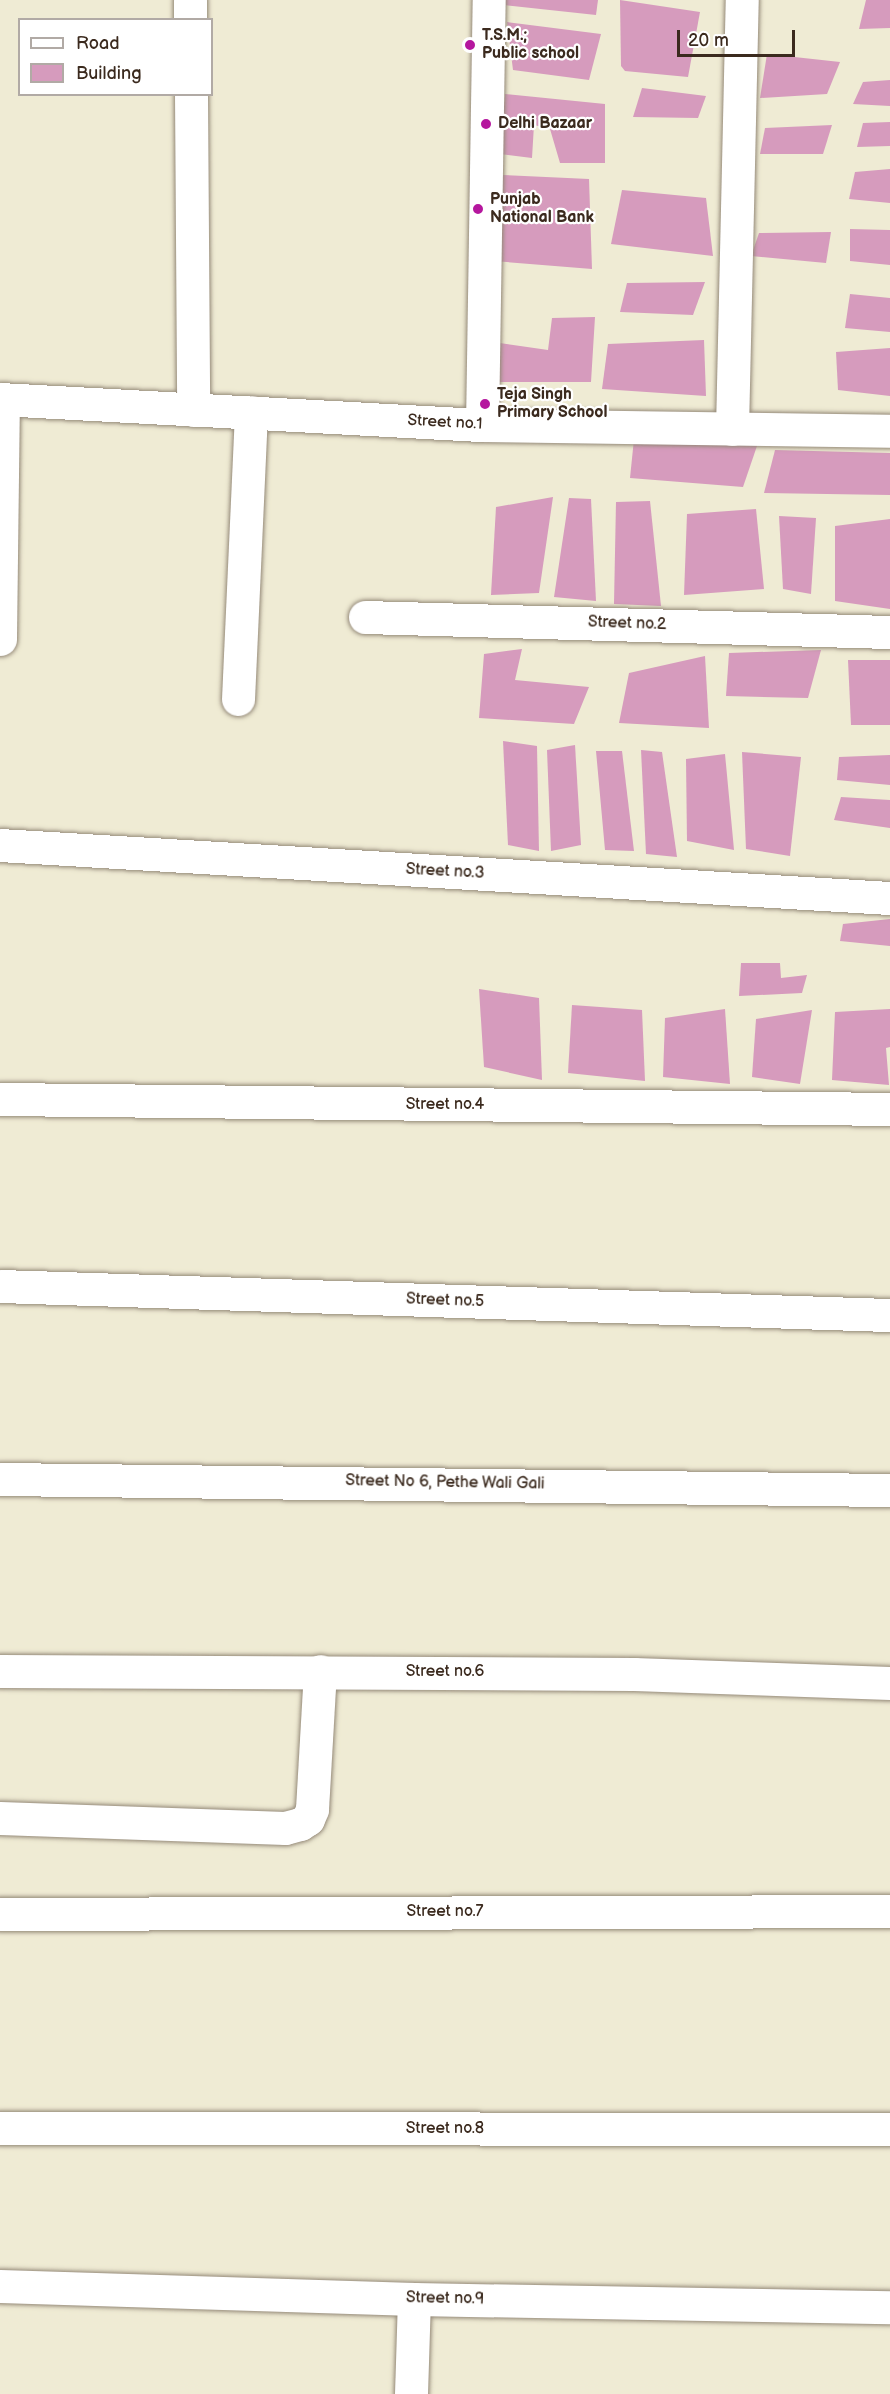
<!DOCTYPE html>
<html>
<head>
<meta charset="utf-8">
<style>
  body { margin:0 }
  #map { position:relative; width:890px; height:2394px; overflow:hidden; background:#efebd4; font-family:"Balsamiq Sans",sans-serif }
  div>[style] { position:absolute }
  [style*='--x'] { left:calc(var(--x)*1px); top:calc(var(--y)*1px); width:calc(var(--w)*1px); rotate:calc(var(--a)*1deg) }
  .building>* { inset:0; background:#d69bbd }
  .roads { filter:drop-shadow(0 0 2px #958a79) drop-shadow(0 0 2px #958a79) }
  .minor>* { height:33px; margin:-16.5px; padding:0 16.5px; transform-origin:16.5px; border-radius:16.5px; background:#fff }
  .dots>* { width:16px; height:16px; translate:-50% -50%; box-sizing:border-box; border:3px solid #fff; border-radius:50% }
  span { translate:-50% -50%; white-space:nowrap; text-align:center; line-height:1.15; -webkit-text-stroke:4.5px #fff; paint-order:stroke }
  .poi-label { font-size:16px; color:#3b2a1e; font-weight:700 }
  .left { translate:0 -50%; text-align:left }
  .street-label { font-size:16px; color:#3b2a1e }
  .legend { position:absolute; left:18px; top:18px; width:195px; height:78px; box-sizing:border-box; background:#fff; border:2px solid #b1aaa5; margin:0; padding:8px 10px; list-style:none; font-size:18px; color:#3b2a1e }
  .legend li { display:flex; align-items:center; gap:12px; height:30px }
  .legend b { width:30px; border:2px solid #b1aaa5 }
  .scale { position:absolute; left:677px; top:30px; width:118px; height:27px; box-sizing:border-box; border:3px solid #3b2a1e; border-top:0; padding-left:8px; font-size:18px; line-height:21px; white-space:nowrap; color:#3b2a1e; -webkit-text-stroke:4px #fff; paint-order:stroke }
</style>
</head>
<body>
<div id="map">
  <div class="building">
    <i style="clip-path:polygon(504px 0,598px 0,596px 15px,504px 5px)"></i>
    <i style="clip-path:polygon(620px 0,700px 12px,688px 77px,625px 71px,621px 66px)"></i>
    <i style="clip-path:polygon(866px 0,890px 0,890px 28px,859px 29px)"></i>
    <i style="clip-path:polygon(507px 22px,601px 34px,589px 80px,513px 70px)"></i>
    <i style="clip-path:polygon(767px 54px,840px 62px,827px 94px,760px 98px)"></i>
    <i style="clip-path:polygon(890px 80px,890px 106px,853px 104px,863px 82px)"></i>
    <i style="clip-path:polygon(642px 88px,706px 96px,698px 118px,633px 117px)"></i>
    <i style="clip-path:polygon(505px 94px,605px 104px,605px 163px,560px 163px,550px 129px,534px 125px,532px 158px,500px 154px)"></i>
    <i style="clip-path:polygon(890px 122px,890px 146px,857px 147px,863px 123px)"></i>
    <i style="clip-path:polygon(832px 125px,823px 154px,760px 154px,765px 128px)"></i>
    <i style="clip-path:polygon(890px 169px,890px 203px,849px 199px,855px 172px)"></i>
    <i style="clip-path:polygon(503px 175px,589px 179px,592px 269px,493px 261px)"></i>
    <i style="clip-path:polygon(622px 190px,706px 198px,713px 256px,611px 244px)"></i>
    <i style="clip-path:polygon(850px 229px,890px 230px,890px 265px,850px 261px)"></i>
    <i style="clip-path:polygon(831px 232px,826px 263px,751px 256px,759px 233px)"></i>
    <i style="clip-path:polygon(705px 282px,693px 315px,620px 312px,627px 283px)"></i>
    <i style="clip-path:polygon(850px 294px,890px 298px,890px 332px,845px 328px)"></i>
    <i style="clip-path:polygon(595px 317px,591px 382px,489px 382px,493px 342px,548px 350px,552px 318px)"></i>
    <i style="clip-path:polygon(704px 340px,706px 396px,602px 389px,608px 344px)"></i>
    <i style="clip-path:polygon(890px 348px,890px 396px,838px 390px,836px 352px)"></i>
    <i style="clip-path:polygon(634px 439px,758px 443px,743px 487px,630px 478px)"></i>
    <i style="clip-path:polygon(775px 450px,890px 453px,890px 495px,764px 493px)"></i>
    <i style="clip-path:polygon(553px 497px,539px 593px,491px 595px,496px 507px)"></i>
    <i style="clip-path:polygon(569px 498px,591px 499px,596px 601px,554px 597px)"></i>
    <i style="clip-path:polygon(650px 501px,661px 606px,614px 604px,616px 502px)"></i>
    <i style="clip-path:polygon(756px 509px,764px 589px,684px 595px,687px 514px)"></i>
    <i style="clip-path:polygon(779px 516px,816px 518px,811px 594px,783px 589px)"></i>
    <i style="clip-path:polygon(890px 519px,890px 609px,835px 601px,835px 526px)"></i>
    <i style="clip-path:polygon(522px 649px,515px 680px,589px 687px,574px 724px,479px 718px,484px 654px)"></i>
    <i style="clip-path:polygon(821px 650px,808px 698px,726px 696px,729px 653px)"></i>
    <i style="clip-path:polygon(705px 656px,709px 728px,619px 723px,629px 673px)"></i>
    <i style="clip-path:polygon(848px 660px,890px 660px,890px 725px,851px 725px)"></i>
    <i style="clip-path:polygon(503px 741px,537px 746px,539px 851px,508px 845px)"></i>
    <i style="clip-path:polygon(575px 745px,581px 845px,551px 851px,547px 750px)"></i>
    <i style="clip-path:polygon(641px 750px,662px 752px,677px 857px,646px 854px)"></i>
    <i style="clip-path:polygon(596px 751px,622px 751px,634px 851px,605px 850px)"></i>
    <i style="clip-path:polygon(742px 752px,801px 757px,790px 856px,746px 849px)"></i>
    <i style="clip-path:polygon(725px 754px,734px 850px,687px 841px,686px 759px)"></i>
    <i style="clip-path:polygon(890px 755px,890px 785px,837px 780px,839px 757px)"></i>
    <i style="clip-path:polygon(841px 797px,890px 800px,890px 828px,834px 820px)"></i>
    <i style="clip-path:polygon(890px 919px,890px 946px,840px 941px,843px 924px)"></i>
    <i style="clip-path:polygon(741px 963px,780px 963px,781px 978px,807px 975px,802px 993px,739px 996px)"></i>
    <i style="clip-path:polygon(479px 989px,539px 998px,542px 1080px,484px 1067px)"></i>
    <i style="clip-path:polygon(572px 1005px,642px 1010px,645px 1081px,568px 1073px)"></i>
    <i style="clip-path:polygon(725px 1009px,730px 1084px,663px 1077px,665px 1018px)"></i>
    <i style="clip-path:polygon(890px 1009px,890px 1047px,886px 1048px,889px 1085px,832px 1080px,835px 1012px)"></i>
    <i style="clip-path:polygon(812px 1010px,800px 1084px,752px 1077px,756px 1019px)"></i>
  </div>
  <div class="roads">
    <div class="minor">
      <i style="--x:190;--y:0;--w:20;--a:90"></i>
      <i style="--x:191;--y:94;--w:316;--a:89.6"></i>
      <i style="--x:0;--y:399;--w:483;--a:3.1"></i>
      <i style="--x:482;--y:425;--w:408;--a:0.8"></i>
      <i style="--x:482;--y:425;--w:425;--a:-89.1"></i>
      <i style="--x:732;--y:429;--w:429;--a:-88.7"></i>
      <i style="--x:365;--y:617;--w:525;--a:1.64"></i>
      <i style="--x:0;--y:639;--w:240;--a:-89.3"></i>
      <i style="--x:238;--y:699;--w:287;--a:-87.4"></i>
      <i style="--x:0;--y:845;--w:892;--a:3.41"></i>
      <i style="--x:0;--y:1099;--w:890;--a:0.64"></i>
      <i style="--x:0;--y:1286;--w:890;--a:1.87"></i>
      <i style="--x:0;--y:1479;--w:890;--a:0.71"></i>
      <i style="--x:0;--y:1671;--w:634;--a:0.27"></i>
      <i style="--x:634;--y:1674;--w:256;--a:2"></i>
      <i style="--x:0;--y:1818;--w:285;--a:2"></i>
      <i style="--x:285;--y:1828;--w:16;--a:-15"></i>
      <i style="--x:300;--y:1824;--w:9;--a:-32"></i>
      <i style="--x:308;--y:1819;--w:11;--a:-68"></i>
      <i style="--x:312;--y:1809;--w:138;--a:-86.7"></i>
      <i style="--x:0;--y:1914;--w:890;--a:-0.19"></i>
      <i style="--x:0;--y:2128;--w:890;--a:0.06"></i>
      <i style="--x:0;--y:2286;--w:414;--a:1.8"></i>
      <i style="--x:414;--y:2299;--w:476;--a:1"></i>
      <i style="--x:411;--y:2394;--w:95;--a:-88.2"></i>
    </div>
  </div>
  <div class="dots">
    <i style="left:470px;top:45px;background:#b5179e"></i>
    <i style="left:486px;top:124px;background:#b5179e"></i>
    <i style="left:478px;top:209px;background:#b5179e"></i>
    <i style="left:485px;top:404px;background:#b5179e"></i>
  </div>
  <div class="poi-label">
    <span class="left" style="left:482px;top:45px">T.S.M.;<br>Public school</span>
    <span class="left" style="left:498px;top:124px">Delhi Bazaar</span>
    <span class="left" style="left:490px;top:209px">Punjab<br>National Bank</span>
    <span class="left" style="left:497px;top:404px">Teja Singh<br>Primary School</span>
  </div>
  <div class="street-label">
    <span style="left:445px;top:423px;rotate:3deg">Street no.1</span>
    <span style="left:627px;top:624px;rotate:2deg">Street no.2</span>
    <span style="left:445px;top:872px;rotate:3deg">Street no.3</span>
    <span style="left:445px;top:1105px">Street no.4</span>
    <span style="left:445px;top:1301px;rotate:2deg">Street no.5</span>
    <span style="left:445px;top:1483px;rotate:1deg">Street No 6, Pethe Wali Gali</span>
    <span style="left:445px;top:1672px">Street no.6</span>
    <span style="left:445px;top:1912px">Street no.7</span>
    <span style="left:445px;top:2129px">Street no.8</span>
    <span style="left:445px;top:2299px;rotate:1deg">Street no.9</span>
  </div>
  <ul class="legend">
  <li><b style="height:8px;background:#fff"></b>Road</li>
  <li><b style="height:16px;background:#d69bbd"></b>Building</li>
  </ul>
  <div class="scale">20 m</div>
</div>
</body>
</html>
